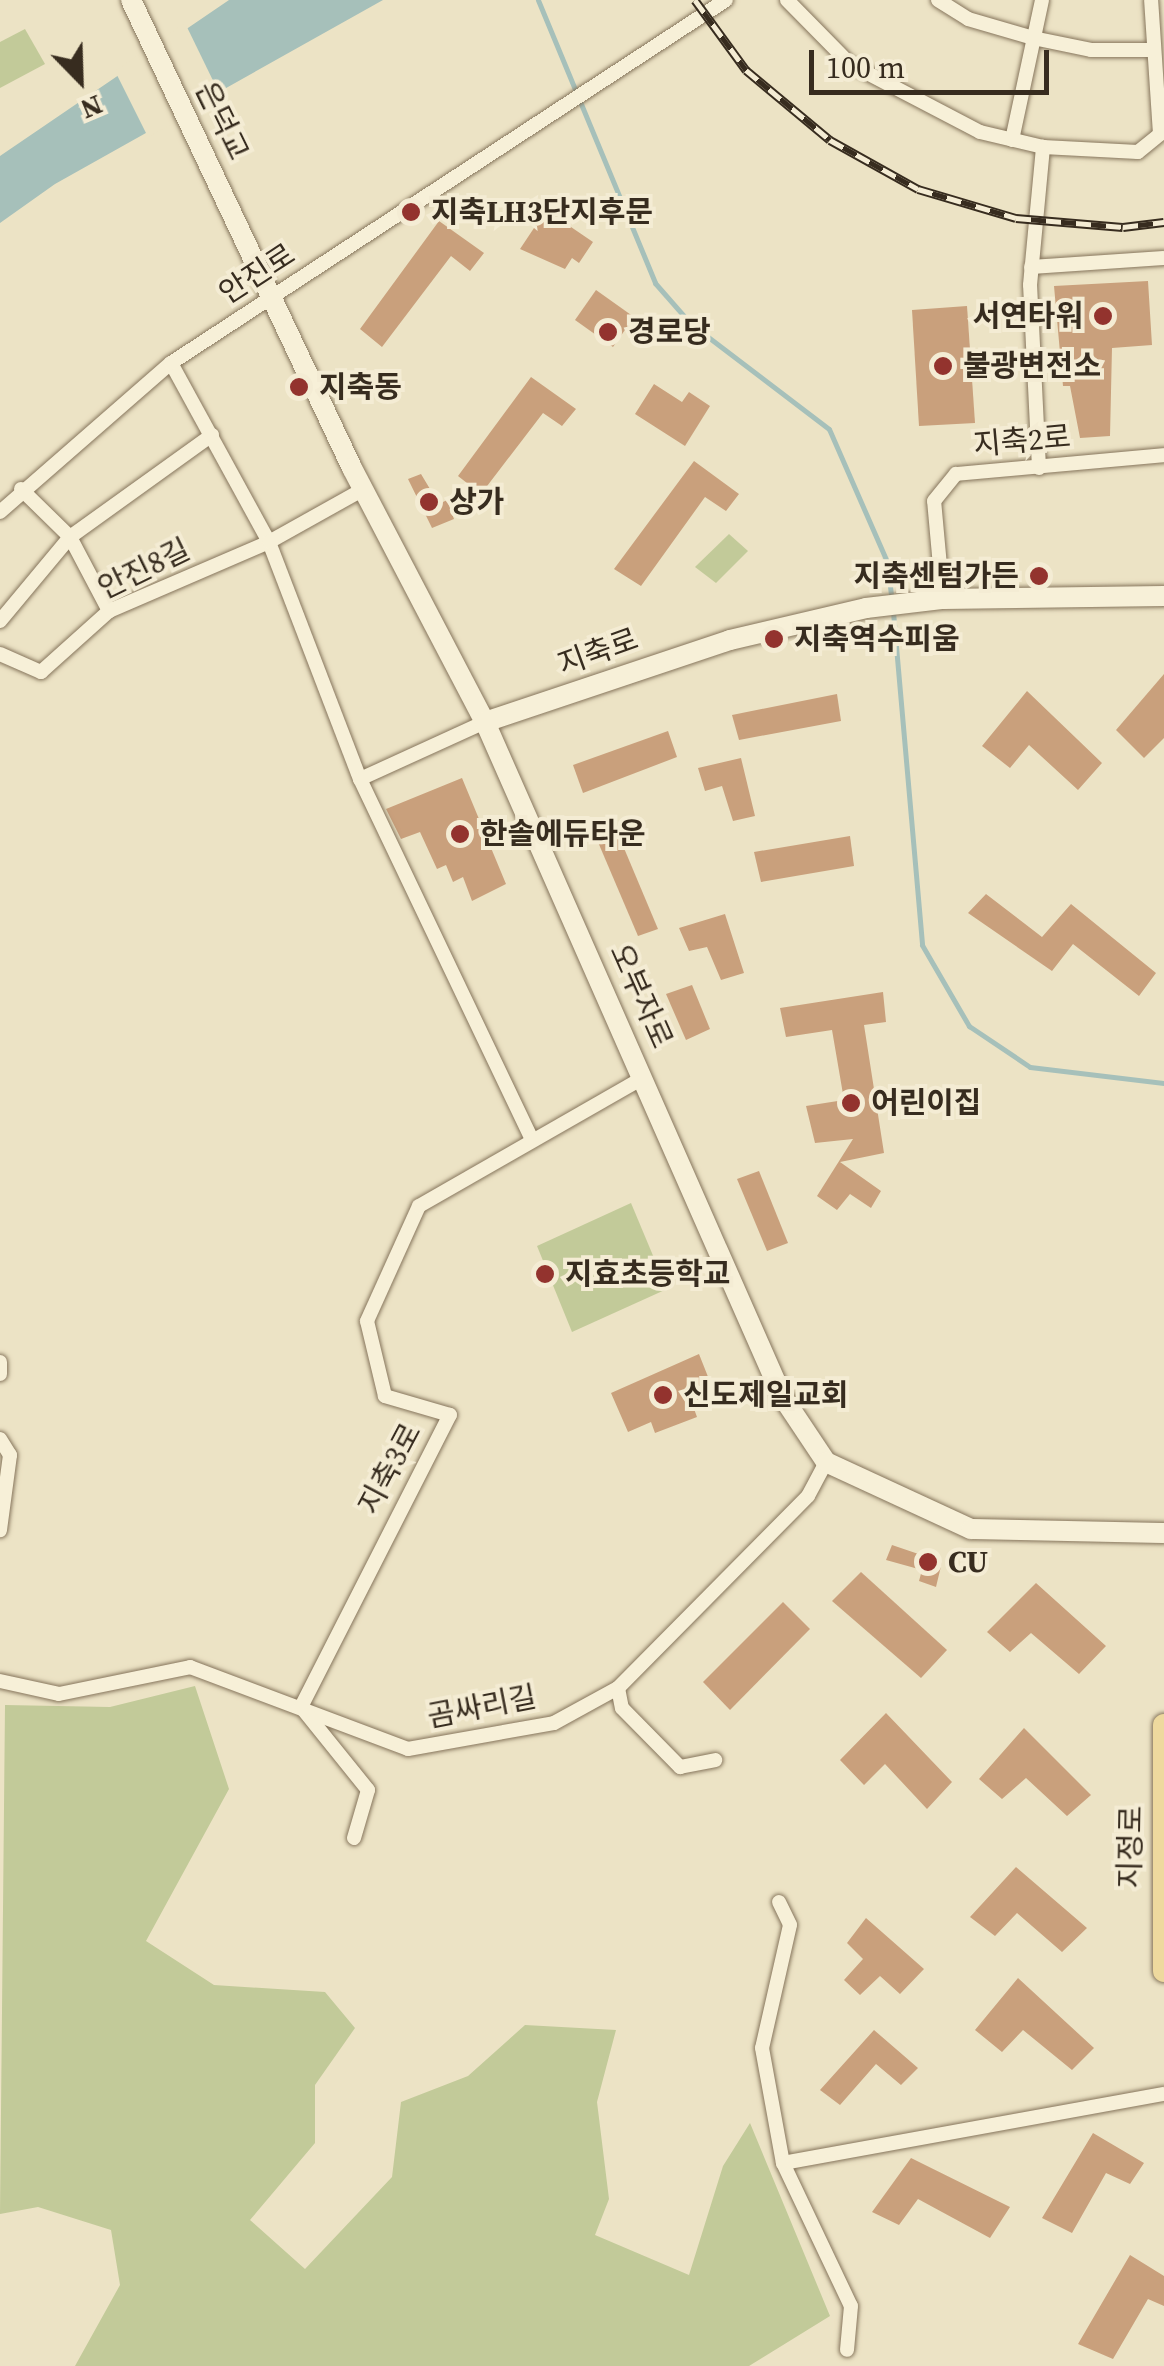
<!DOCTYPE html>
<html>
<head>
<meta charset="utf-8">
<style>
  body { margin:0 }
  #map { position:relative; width:1164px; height:2366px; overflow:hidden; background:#ece3c5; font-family:"Source Serif 4","Noto Sans KR",serif }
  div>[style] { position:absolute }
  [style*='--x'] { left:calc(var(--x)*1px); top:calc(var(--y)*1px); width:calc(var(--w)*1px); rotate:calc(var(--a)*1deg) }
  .green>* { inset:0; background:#c2ca99 }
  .water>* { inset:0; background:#a6c0ba }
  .pier>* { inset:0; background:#ece3c5 }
  .stream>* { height:5px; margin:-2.5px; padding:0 2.5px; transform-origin:2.5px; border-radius:2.5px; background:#a6c0ba }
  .building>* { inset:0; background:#c9a07c }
  .roads { filter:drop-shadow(0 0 2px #86755c) drop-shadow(0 0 2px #86755c) }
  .street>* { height:14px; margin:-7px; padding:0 7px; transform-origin:7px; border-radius:7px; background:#f7f0d8 }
  .secondary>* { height:20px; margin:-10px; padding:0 10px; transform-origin:10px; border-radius:10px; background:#f7f0d8 }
  .primary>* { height:22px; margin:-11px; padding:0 11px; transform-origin:11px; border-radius:11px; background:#eed99e }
  .rail>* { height:9px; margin-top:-4.5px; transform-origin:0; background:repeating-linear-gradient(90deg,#f4ecd4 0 15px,#372c1f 0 30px); box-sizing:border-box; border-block:2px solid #372c1f }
  .dots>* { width:28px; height:28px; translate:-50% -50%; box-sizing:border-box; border:5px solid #f4ecd4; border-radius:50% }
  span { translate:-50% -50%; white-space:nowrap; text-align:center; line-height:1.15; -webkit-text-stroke:8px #f4ecd4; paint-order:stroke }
  .street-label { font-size:30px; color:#372c1f }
  .poi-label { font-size:30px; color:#372c1f; font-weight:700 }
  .left { translate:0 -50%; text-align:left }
  .right { translate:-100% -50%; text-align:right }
  .north { position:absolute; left:30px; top:30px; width:100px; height:100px; -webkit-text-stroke:8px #f4ecd4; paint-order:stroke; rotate:157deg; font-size:28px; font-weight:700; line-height:40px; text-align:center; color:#372c1f }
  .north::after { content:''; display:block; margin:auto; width:35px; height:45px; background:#372c1f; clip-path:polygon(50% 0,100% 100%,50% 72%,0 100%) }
  .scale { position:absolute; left:809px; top:50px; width:240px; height:45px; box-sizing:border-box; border:5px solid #372c1f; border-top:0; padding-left:12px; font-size:30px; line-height:35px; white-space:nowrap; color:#372c1f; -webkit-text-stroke:8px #f4ecd4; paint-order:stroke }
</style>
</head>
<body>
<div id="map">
  <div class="green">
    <i style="clip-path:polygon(25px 29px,45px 64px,0 88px,0 42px)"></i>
    <i style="clip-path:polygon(729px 534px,748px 551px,716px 583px,695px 567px)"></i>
    <i style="clip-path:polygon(631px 1203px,667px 1289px,572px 1332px,537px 1246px)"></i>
    <i style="clip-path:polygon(195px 1686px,229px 1789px,146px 1941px,214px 1985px,325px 1992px,355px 2028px,315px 2085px,315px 2143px,250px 2220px,305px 2269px,392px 2177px,401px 2102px,468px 2076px,525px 2025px,616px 2030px,597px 2102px,609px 2199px,595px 2235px,689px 2275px,723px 2166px,750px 2123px,830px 2316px,749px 2366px,75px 2366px,120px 2285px,111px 2230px,38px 2207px,0 2214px,5px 1705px,110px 1707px)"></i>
  </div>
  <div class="water">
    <i style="clip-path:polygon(229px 0,383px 0,55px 184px,0 223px,0 156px)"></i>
  </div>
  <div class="pier">
    <i style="clip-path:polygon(185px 23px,221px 97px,148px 137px,115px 71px)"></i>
  </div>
  <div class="stream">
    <i style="--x:538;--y:0;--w:306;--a:67.5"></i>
    <i style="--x:655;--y:283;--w:55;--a:48.7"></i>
    <i style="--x:691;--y:324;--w:173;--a:37.3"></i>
    <i style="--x:829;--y:429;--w:145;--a:66.4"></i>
    <i style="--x:887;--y:562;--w:39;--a:83"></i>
    <i style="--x:893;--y:612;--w:334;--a:85"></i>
    <i style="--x:922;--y:945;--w:94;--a:59.9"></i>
    <i style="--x:969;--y:1026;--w:73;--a:33.9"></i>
    <i style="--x:1030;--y:1067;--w:135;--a:6.8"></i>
  </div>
  <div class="building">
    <i style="clip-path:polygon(546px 210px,593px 242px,579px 263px,572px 258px,565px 269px,520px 249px)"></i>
    <i style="clip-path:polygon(439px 221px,484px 253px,470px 271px,451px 256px,382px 347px,360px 329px)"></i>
    <i style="clip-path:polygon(1148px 281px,1152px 345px,1112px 348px,1110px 436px,1080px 438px,1070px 386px,1063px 386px,1054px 286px)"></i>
    <i style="clip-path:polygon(596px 290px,634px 317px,613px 347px,575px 320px)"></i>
    <i style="clip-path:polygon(967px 306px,975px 423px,919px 426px,912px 310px)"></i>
    <i style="clip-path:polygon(531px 377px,576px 409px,562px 426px,543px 413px,481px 494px,458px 476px)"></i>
    <i style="clip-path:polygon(654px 384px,682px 402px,689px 392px,710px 406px,685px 446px,635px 414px)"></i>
    <i style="clip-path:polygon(694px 461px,739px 494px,726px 511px,705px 497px,641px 586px,614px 569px)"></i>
    <i style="clip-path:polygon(421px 474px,439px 504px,447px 500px,454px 519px,432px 528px,408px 479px)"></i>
    <i style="clip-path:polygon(1164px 674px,1164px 738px,1144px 758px,1116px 730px)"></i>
    <i style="clip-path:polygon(1027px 691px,1102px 763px,1078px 790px,1029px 745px,1010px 768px,982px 746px)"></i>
    <i style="clip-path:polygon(837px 694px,841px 721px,739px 740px,732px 715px)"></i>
    <i style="clip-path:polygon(668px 731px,677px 757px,583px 793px,573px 765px)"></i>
    <i style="clip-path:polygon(741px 758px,755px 816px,733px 821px,722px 786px,705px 791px,698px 768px)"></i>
    <i style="clip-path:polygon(462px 778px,506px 884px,472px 901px,463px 877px,453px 882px,446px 865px,437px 869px,420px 832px,401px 839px,386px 809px)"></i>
    <i style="clip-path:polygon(613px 822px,658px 929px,638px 936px,592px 828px)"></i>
    <i style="clip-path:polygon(850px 836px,854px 866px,761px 882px,754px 852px)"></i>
    <i style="clip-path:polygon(986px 894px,1042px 937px,1071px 904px,1156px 973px,1139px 996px,1073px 944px,1052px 971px,968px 913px)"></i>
    <i style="clip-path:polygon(725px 914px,744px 973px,721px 980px,707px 947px,689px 951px,679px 928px)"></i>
    <i style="clip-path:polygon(692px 985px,710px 1029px,686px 1040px,666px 994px)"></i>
    <i style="clip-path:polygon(883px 992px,886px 1022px,864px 1025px,884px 1153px,840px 1162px,881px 1191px,871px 1208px,850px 1194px,837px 1210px,817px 1196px,853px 1139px,815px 1143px,806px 1106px,844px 1100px,832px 1030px,786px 1037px,780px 1008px)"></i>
    <i style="clip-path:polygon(759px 1171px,788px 1243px,767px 1251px,737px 1179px)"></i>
    <i style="clip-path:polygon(699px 1354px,716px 1397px,693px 1406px,697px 1417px,655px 1433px,651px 1422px,628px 1432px,611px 1393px)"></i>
    <i style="clip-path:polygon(892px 1545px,942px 1562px,936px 1587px,919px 1581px,922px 1570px,886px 1560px)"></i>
    <i style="clip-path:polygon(861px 1572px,947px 1650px,921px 1678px,832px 1601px)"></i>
    <i style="clip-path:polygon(1036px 1583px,1106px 1646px,1079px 1674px,1031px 1633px,1010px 1652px,987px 1632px)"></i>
    <i style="clip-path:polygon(783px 1602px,810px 1629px,730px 1710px,703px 1682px)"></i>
    <i style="clip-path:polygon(886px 1713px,952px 1782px,927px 1809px,885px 1764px,864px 1785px,840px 1760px)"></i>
    <i style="clip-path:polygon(1024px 1728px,1091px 1795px,1067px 1816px,1026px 1778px,1002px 1799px,979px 1779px)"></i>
    <i style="clip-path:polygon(1016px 1867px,1087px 1928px,1062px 1952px,1017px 1913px,995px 1936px,970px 1917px)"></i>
    <i style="clip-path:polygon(866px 1918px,924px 1969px,900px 1994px,880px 1976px,860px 1995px,844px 1980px,863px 1959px,847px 1943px)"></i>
    <i style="clip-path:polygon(1018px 1978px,1094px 2048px,1072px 2070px,1023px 2030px,1002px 2052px,975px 2030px)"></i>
    <i style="clip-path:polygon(874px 2030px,918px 2068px,901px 2085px,876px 2064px,840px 2105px,820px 2090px)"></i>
    <i style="clip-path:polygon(1093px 2133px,1144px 2163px,1130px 2184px,1106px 2173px,1072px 2233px,1042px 2218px)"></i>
    <i style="clip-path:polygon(911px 2158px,1010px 2207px,990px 2238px,918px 2199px,899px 2225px,872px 2212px)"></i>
    <i style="clip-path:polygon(1130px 2255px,1164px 2276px,1164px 2306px,1148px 2299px,1113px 2359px,1078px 2344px)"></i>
  </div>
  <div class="roads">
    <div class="street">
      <i style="--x:787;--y:0;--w:90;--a:45.5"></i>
      <i style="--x:850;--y:64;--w:147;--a:27.6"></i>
      <i style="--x:980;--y:132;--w:65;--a:13.4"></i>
      <i style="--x:1043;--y:147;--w:95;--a:3"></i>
      <i style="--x:1138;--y:152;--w:28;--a:-39"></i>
      <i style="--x:1160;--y:134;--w:134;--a:-93.8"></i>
      <i style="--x:938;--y:0;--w:36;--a:32"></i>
      <i style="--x:968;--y:19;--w:68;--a:16.3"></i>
      <i style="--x:1033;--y:38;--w:59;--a:11.7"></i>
      <i style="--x:1091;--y:50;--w:63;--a:0"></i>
      <i style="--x:1012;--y:140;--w:143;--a:-77.9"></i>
      <i style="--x:1031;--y:267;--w:133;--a:-3.9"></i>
      <i style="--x:171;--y:363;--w:204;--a:61.3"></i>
      <i style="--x:269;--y:542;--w:254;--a:69"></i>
      <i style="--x:360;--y:779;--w:398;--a:64.5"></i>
      <i style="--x:1039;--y:468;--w:183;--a:-92.8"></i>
      <i style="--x:1030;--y:285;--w:139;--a:-84.6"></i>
      <i style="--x:21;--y:489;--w:69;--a:44.4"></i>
      <i style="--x:70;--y:537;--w:84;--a:62.2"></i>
      <i style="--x:0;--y:512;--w:227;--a:-41.1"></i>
      <i style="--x:171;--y:363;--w:663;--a:-33.19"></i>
      <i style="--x:943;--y:599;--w:98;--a:-95.2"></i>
      <i style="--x:934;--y:501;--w:35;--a:-51"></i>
      <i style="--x:956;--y:474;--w:209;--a:-5.2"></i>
      <i style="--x:0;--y:621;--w:109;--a:-50.2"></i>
      <i style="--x:70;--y:537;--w:175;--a:-35.7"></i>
      <i style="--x:0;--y:654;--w:45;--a:23.7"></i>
      <i style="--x:41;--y:672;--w:91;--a:-41.9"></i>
      <i style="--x:109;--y:611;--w:174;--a:-23.3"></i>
      <i style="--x:269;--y:542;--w:109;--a:-29.2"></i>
      <i style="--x:360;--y:779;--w:137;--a:-24.5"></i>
      <i style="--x:0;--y:1362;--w:12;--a:90"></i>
      <i style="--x:0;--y:1439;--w:19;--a:58"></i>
      <i style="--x:10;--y:1455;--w:76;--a:97.6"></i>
      <i style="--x:0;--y:1681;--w:60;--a:12.4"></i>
      <i style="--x:59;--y:1694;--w:134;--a:-11.6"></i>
      <i style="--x:190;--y:1667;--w:233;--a:20.6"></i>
      <i style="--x:408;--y:1749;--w:148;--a:-10.1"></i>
      <i style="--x:554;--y:1723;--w:73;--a:-28.7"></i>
      <i style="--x:618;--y:1688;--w:270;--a:-45.3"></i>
      <i style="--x:808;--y:1496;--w:38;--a:-62"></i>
      <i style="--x:618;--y:1688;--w:20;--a:79"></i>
      <i style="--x:622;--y:1708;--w:83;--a:45.5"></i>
      <i style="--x:680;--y:1767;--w:36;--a:-11"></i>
      <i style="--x:354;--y:1838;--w:50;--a:-73.7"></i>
      <i style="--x:368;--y:1790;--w:107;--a:-128.9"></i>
      <i style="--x:301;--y:1707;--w:328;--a:-63"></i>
      <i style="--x:450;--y:1415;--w:68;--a:-163.7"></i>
      <i style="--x:385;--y:1396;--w:77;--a:-103.5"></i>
      <i style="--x:367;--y:1321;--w:126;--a:-65.7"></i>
      <i style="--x:419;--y:1206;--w:259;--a:-29.8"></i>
      <i style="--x:779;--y:1902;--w:25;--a:64"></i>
      <i style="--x:790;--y:1925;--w:126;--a:102.8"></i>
      <i style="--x:762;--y:2048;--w:117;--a:79.7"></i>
      <i style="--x:783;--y:2163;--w:158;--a:64.6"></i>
      <i style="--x:851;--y:2306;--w:44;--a:95.2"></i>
      <i style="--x:783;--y:2163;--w:387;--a:-10.3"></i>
    </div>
    <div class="secondary">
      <i style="--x:131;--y:0;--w:518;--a:64.72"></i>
      <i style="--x:352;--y:468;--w:287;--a:62.4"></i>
      <i style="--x:485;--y:722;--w:737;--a:66.22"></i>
      <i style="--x:782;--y:1396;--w:79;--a:56.3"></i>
      <i style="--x:826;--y:1462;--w:160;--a:24.8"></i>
      <i style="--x:971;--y:1529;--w:193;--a:1.2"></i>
      <i style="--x:485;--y:722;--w:258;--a:-18.5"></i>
      <i style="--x:730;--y:640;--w:140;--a:-13.2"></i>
      <i style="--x:866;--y:608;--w:78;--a:-6.7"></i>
      <i style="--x:943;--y:599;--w:221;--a:-0.8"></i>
    </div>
    <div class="primary">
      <i style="--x:1164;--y:1725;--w:246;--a:90"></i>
    </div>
  </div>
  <div class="rail">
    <i style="--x:695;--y:0;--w:87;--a:53.9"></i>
    <i style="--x:746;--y:70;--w:109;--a:39.8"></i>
    <i style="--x:830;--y:140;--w:101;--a:29.1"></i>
    <i style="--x:918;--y:189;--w:102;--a:16.5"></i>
    <i style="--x:1016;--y:218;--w:107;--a:4.8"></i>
    <i style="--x:1123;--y:227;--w:41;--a:-7"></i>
  </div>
  <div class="dots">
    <i style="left:411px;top:212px;background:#93332e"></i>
    <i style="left:1103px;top:316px;background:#93332e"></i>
    <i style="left:608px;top:332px;background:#93332e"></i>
    <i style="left:943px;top:366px;background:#93332e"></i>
    <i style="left:299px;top:387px;background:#93332e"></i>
    <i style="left:429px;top:502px;background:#93332e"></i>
    <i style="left:1039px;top:576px;background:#93332e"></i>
    <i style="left:774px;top:639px;background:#93332e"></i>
    <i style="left:460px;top:834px;background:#93332e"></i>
    <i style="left:851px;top:1103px;background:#93332e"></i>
    <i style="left:545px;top:1274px;background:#93332e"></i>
    <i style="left:663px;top:1395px;background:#93332e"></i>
    <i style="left:928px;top:1562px;background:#93332e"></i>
  </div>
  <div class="street-label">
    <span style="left:222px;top:121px;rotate:64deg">은덕교</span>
    <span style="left:257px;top:274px;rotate:-33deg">안진로</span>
    <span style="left:1022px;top:441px;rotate:-5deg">지축2로</span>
    <span style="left:144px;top:569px;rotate:-26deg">안진8길</span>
    <span style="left:598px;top:652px;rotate:-20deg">지축로</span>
    <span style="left:641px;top:996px;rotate:66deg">오부자로</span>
    <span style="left:390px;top:1469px;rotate:-62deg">지축3로</span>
    <span style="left:482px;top:1707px;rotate:-11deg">곰싸리길</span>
    <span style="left:1131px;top:1847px;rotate:-89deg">지정로</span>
  </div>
  <div class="poi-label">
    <span class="left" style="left:431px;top:212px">지축LH3단지후문</span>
    <span class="right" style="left:1083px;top:316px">서연타워</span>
    <span class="left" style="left:628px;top:332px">경로당</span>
    <span class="left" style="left:963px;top:366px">불광변전소</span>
    <span class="left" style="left:319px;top:387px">지축동</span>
    <span class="left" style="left:449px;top:502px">상가</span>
    <span class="right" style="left:1019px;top:576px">지축센텀가든</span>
    <span class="left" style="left:794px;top:639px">지축역수피움</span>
    <span class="left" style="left:480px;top:834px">한솔에듀타운</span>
    <span class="left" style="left:871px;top:1103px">어린이집</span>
    <span class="left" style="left:565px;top:1274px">지효초등학교</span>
    <span class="left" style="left:683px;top:1395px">신도제일교회</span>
    <span class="left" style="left:948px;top:1562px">CU</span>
  </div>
  <div class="north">N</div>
  <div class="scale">100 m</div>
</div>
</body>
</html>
